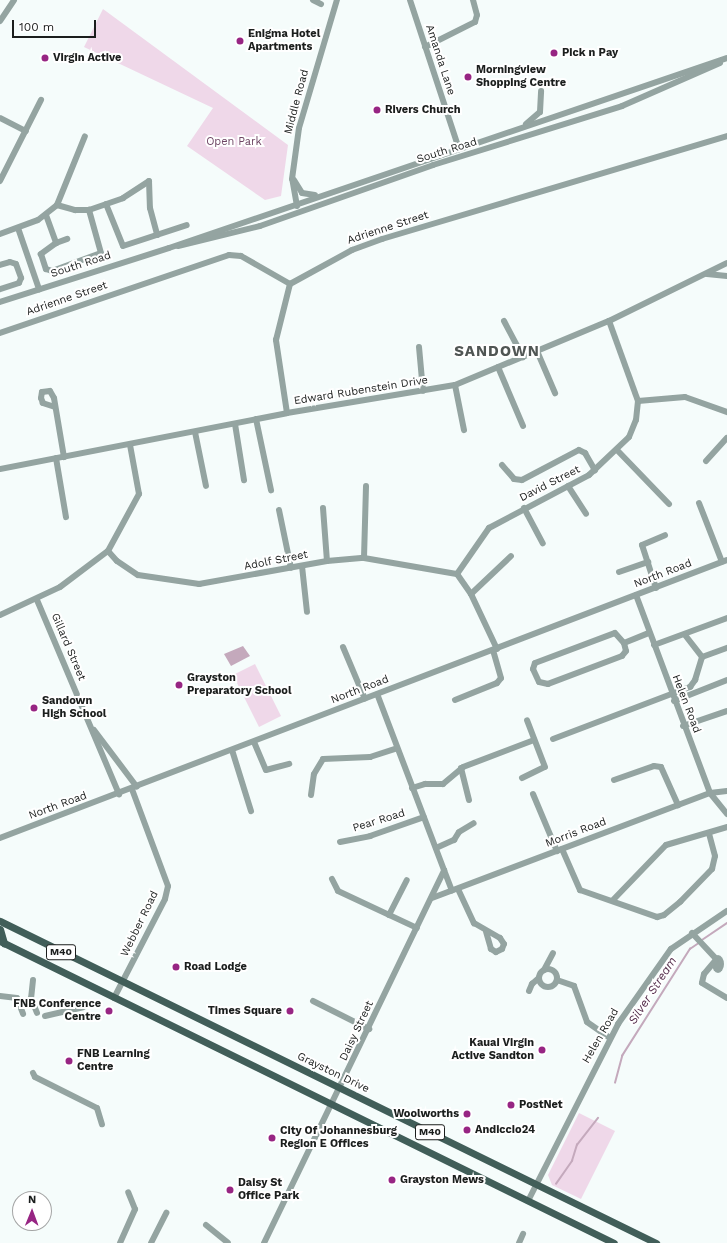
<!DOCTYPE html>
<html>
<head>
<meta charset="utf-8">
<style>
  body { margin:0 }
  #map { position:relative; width:727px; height:1243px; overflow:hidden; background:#f5fcfb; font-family:"Work Sans",sans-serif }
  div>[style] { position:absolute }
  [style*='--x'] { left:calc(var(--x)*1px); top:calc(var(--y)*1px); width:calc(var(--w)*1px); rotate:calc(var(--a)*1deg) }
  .green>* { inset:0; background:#efd8e9 }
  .water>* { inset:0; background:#c4a9bc }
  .stream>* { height:1.5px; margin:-0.75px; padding:0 0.75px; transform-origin:0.75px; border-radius:0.75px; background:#c4a9bc }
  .minor>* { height:6px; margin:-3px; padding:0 3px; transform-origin:3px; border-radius:3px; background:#94a4a1 }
  .minor>.ring { margin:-3px; padding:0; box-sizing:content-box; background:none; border:6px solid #94a4a1; border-radius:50% }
  .major>* { height:7px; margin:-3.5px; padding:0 3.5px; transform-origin:3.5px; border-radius:3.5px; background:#415e59 }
  .dots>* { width:11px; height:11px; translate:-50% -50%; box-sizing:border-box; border:2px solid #fff; border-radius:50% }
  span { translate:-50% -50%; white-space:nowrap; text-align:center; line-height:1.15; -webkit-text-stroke:4px #fff; paint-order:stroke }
  .shield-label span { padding:1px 3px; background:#fff; border:1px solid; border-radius:3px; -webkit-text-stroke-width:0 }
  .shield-label { font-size:10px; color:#1b1e1d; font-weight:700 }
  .poi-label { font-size:11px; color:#1b1e1d; font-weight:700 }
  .left { translate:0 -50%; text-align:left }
  .right { translate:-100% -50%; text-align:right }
  .street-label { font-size:11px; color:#1b1e1d }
  .park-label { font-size:11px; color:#6e4664 }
  .water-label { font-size:12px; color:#562f4d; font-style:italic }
  .district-label { font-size:15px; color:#505654; font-weight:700; letter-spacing:1px }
  .north { position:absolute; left:12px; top:1191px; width:40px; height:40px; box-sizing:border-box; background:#fff; border:1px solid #a4a5a5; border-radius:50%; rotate:1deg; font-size:11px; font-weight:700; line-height:16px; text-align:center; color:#1b1e1d }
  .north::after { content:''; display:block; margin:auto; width:14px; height:18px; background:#972583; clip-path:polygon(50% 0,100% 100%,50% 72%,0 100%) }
  .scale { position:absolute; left:12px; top:20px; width:84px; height:18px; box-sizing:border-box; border:2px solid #1b1e1d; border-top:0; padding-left:5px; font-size:12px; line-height:14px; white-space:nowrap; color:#1b1e1d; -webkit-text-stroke:3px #fff; paint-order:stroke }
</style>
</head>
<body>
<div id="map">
  <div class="green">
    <i style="clip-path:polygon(103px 9px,288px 145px,281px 196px,265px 200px,187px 146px,213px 108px,84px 47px)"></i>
    <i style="clip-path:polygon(255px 664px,281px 716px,259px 727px,233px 675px)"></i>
    <i style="clip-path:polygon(579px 1113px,615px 1131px,581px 1199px,552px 1185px,548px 1175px)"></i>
  </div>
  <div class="water">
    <i style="clip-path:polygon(243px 646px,250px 656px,231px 666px,224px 654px)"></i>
  </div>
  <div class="stream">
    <i style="--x:702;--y:940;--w:30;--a:-34"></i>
    <i style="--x:615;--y:1083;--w:28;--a:-75"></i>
    <i style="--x:622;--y:1056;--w:127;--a:-57.6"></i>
    <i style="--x:690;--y:949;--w:11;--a:-34"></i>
    <i style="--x:556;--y:1184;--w:28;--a:-55"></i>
    <i style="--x:572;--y:1161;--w:17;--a:-73"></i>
    <i style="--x:577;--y:1145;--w:34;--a:-52"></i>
  </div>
  <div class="minor">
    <i style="--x:313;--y:0;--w:9;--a:27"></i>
    <i style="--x:410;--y:0;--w:157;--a:71.8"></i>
    <i style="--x:0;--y:21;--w:25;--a:-56"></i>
    <i style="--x:425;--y:47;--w:56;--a:-26.6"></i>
    <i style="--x:475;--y:22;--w:7;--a:-74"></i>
    <i style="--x:477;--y:15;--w:16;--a:-105"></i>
    <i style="--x:0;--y:118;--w:29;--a:27"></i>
    <i style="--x:526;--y:124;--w:18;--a:-41"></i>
    <i style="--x:540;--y:112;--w:21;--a:-87"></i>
    <i style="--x:294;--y:180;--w:15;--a:58"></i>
    <i style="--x:302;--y:193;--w:13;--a:9"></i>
    <i style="--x:0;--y:181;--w:91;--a:-63.2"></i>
    <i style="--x:106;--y:204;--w:45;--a:68"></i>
    <i style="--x:123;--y:246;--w:67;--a:-18.2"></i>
    <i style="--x:57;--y:205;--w:19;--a:16"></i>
    <i style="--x:75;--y:210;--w:14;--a:0"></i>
    <i style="--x:89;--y:210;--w:36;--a:-19"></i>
    <i style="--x:123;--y:198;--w:31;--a:-33"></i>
    <i style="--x:149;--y:181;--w:27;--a:88"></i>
    <i style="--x:150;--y:208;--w:28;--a:75"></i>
    <i style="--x:297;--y:206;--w:27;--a:-100"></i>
    <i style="--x:292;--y:179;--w:51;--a:-82.2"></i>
    <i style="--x:299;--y:128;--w:134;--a:-73.5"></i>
    <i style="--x:46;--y:215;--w:30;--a:70"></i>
    <i style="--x:56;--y:243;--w:19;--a:144"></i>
    <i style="--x:41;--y:254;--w:16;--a:72"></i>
    <i style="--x:46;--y:269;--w:6;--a:18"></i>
    <i style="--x:52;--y:271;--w:52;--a:-20.2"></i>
    <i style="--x:101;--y:253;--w:45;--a:-105.6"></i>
    <i style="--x:18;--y:228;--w:65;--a:71"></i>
    <i style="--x:0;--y:234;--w:40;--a:-20.2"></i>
    <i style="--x:38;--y:220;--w:24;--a:-38"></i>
    <i style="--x:57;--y:205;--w:74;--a:-67.9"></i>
    <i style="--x:56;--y:243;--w:12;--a:-20"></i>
    <i style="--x:178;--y:246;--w:84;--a:-13.7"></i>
    <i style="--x:260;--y:226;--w:183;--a:-19.4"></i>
    <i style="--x:433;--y:165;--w:198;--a:-17.3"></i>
    <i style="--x:622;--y:106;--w:107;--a:-23.7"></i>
    <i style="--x:0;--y:265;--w:10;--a:-17"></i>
    <i style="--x:10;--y:262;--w:6;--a:18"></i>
    <i style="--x:16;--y:264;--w:15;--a:70"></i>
    <i style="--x:21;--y:278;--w:5;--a:112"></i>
    <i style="--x:19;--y:283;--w:20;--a:162"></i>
    <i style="--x:707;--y:274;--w:20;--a:6"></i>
    <i style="--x:290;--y:284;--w:71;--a:-28.7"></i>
    <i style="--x:352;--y:250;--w:32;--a:-20"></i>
    <i style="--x:382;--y:239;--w:360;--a:-16.6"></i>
    <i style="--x:0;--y:302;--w:177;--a:-17.7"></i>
    <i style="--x:169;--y:248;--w:589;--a:-18.8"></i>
    <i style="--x:504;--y:321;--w:41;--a:62.2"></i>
    <i style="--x:0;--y:333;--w:242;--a:-18.8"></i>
    <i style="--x:229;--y:255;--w:12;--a:5"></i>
    <i style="--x:241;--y:256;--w:56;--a:29.7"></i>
    <i style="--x:419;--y:347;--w:44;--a:84.8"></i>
    <i style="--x:537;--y:351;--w:46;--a:66.8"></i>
    <i style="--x:498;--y:367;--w:64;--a:67"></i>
    <i style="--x:455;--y:385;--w:46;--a:78.7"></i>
    <i style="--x:638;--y:401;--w:47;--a:-4.9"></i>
    <i style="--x:685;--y:397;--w:45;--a:19.7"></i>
    <i style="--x:55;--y:407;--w:13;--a:-162"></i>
    <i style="--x:43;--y:403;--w:5;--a:-112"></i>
    <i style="--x:41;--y:398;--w:6;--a:-81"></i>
    <i style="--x:42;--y:392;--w:8;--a:-7"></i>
    <i style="--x:50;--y:391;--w:8;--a:60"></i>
    <i style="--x:54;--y:398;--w:60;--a:80.4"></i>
    <i style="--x:287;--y:413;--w:74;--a:-98.6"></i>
    <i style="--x:276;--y:340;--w:58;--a:-76"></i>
    <i style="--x:256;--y:419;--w:73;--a:78.1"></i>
    <i style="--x:235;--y:424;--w:57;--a:80.9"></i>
    <i style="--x:195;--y:432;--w:55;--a:78.5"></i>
    <i style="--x:617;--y:450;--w:75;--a:46.1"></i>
    <i style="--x:56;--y:458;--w:60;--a:80.4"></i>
    <i style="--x:706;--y:461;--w:31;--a:-48"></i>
    <i style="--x:502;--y:465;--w:18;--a:49"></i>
    <i style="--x:514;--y:479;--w:8;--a:7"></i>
    <i style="--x:522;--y:480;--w:64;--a:-27.8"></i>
    <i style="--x:579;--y:450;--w:7;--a:27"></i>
    <i style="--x:585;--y:453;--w:20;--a:60"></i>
    <i style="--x:0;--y:469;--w:292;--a:-11"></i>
    <i style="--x:287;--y:413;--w:170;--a:-9.5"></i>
    <i style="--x:455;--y:385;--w:167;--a:-22.6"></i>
    <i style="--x:609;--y:321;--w:131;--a:-26.2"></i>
    <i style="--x:568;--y:486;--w:33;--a:57"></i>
    <i style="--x:699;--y:503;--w:63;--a:68.7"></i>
    <i style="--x:323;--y:508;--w:53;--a:85.7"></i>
    <i style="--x:524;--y:508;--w:40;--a:62"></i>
    <i style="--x:279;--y:510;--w:59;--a:78.3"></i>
    <i style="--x:108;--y:551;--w:13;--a:48"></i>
    <i style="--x:117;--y:561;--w:25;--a:34"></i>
    <i style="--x:138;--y:575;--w:62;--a:8.4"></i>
    <i style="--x:199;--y:584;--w:130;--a:-10.2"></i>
    <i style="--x:327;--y:561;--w:37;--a:-5"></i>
    <i style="--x:364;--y:558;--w:94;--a:9.8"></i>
    <i style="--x:364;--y:558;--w:72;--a:-88.4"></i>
    <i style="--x:302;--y:566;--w:46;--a:83.8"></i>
    <i style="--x:619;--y:572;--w:31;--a:-19"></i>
    <i style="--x:656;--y:588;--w:45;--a:-108"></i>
    <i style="--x:642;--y:545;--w:25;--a:-23"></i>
    <i style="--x:471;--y:594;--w:55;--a:-43.5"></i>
    <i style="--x:636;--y:595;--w:211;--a:69.5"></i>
    <i style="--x:710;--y:793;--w:27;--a:51"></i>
    <i style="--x:37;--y:600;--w:211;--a:67.1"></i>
    <i style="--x:0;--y:615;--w:66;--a:-25"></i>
    <i style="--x:60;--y:587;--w:60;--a:-36.9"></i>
    <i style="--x:108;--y:551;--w:65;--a:-61.5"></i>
    <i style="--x:139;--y:494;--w:50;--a:-100.4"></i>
    <i style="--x:615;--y:633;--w:13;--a:48"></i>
    <i style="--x:624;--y:643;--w:8;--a:76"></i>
    <i style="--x:626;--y:651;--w:6;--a:129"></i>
    <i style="--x:622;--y:656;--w:79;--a:159.3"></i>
    <i style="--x:548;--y:684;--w:9;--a:-167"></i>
    <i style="--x:539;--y:682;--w:14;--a:-115"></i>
    <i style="--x:533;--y:669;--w:6;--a:-72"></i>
    <i style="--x:535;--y:663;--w:85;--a:-20.6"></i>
    <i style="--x:685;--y:635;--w:28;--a:52"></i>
    <i style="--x:624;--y:643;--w:27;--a:-22"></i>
    <i style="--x:654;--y:645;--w:78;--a:-20.3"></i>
    <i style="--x:343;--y:647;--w:56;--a:67.1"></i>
    <i style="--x:497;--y:649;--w:61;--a:-115.3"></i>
    <i style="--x:471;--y:594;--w:24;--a:-125"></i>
    <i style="--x:457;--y:574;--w:56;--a:-55.2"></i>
    <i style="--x:489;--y:528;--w:113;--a:-27.9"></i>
    <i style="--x:589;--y:475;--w:55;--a:-43.5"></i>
    <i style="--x:629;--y:437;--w:18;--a:-68"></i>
    <i style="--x:636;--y:420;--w:19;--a:-84"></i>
    <i style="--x:638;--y:401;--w:85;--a:-109.9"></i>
    <i style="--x:702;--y:657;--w:27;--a:-20"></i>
    <i style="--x:455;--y:700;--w:45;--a:-22"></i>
    <i style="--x:497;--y:683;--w:6;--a:-51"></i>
    <i style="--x:501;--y:678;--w:29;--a:-106"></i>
    <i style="--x:674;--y:701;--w:57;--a:-21.6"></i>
    <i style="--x:683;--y:726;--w:46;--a:-18.8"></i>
    <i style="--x:94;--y:730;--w:71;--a:53"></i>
    <i style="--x:553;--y:739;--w:147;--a:-20.8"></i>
    <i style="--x:690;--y:687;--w:9;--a:-54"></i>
    <i style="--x:695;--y:680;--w:24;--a:-73"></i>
    <i style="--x:254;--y:742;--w:30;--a:67"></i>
    <i style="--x:266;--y:770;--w:24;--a:-15"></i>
    <i style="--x:232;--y:750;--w:64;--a:72.7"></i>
    <i style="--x:461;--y:768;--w:33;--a:76"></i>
    <i style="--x:522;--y:778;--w:25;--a:-26"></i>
    <i style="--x:545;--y:767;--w:50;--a:-111"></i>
    <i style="--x:614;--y:780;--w:42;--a:-19.3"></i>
    <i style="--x:654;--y:766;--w:7;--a:8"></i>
    <i style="--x:661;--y:767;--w:42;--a:65.9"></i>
    <i style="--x:412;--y:788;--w:14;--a:-17"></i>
    <i style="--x:425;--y:784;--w:18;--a:0"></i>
    <i style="--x:443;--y:784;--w:26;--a:-40"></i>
    <i style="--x:463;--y:767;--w:76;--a:-20.8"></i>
    <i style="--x:533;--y:794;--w:62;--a:67.2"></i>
    <i style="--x:311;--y:795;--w:21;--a:-82"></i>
    <i style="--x:314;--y:774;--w:17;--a:-59"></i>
    <i style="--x:323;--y:759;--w:47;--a:-2.4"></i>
    <i style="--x:370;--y:757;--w:28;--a:-18"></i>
    <i style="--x:0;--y:838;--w:778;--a:-20.93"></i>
    <i style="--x:340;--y:842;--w:31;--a:-11"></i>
    <i style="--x:370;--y:836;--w:57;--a:-19.4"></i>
    <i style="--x:436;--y:848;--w:20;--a:-24"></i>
    <i style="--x:454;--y:840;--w:9;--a:-58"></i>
    <i style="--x:459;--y:832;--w:17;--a:-31"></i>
    <i style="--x:562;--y:849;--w:45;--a:66.3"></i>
    <i style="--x:580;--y:890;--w:82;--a:19.3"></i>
    <i style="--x:657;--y:917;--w:7;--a:-16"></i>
    <i style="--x:664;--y:915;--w:21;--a:-39"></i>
    <i style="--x:680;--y:902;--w:46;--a:-45.9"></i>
    <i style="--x:712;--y:869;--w:13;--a:-77"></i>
    <i style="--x:715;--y:856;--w:23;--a:-105"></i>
    <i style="--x:444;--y:870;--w:22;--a:69"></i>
    <i style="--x:332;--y:879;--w:13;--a:63"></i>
    <i style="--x:338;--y:891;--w:87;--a:25.1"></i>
    <i style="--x:458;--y:889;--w:38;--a:65"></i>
    <i style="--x:474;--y:923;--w:30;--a:30"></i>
    <i style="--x:500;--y:938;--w:7;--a:56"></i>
    <i style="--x:504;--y:944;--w:5;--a:112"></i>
    <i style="--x:502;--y:949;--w:7;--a:153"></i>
    <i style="--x:496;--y:952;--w:6;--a:-149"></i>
    <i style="--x:491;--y:949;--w:18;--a:-106"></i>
    <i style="--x:432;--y:898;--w:297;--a:-20.7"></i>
    <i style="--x:710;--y:793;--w:17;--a:-7"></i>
    <i style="--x:613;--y:900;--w:76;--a:-46.1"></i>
    <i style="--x:666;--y:845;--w:64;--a:-16.4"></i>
    <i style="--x:389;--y:915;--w:39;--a:-63"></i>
    <i style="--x:692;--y:933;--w:34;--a:47"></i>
    <i class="ring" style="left:714.5px;top:957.5px;width:-1px;height:-1px"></i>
    <i style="--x:715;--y:961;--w:17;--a:130"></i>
    <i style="--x:704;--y:974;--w:9;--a:103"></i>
    <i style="--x:702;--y:983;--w:29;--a:31"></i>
    <i class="ring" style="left:539px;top:969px;width:12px;height:12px"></i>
    <i style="--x:544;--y:970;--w:19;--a:-62"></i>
    <i style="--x:33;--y:980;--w:18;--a:96"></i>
    <i style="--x:31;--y:998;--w:16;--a:68"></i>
    <i style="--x:557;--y:980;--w:18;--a:19"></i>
    <i style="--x:574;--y:986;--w:38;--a:70"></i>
    <i style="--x:587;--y:1022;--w:28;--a:35"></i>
    <i style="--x:529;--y:991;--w:8;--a:-67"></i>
    <i style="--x:532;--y:984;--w:9;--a:-41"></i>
    <i style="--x:0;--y:996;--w:17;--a:7"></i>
    <i style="--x:17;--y:998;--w:17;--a:69"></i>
    <i style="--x:114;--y:998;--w:111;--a:-62.7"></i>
    <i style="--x:165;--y:899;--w:13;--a:-77"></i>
    <i style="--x:168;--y:886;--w:103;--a:-110.4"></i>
    <i style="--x:313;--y:1001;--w:63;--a:26.6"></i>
    <i style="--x:45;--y:1016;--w:39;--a:-13"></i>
    <i style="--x:33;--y:1073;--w:4;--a:63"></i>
    <i style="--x:35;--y:1077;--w:69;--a:26.6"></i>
    <i style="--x:97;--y:1108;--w:17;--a:73"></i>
    <i style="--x:528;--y:1201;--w:199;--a:-63"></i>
    <i style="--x:618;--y:1024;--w:92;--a:-54.8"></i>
    <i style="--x:671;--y:949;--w:68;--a:-34.2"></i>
    <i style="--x:206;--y:1225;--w:28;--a:39"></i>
    <i style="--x:120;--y:1243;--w:37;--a:-66"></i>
    <i style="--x:135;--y:1209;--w:18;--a:-112"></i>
    <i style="--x:151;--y:1243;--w:34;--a:-63"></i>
    <i style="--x:264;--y:1243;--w:414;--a:-64.2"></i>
    <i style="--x:444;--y:870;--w:188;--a:-110.8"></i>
    <i style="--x:519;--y:1243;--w:10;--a:-66"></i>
  </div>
  <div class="major">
    <i style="--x:0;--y:921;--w:731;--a:26.14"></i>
    <i style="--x:0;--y:929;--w:15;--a:74"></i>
    <i style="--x:0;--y:941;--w:684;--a:26.19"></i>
  </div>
  <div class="dots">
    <i style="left:240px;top:41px;background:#972583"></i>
    <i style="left:554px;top:53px;background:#972583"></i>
    <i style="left:45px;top:58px;background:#972583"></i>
    <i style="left:468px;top:77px;background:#972583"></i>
    <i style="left:377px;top:110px;background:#972583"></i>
    <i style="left:179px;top:685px;background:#972583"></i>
    <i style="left:34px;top:708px;background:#972583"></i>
    <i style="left:176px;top:967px;background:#972583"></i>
    <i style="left:109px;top:1011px;background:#972583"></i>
    <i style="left:290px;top:1011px;background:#972583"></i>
    <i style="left:542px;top:1050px;background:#972583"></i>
    <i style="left:69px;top:1061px;background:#972583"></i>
    <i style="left:511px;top:1105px;background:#972583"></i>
    <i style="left:467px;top:1114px;background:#972583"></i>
    <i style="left:467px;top:1130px;background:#972583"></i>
    <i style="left:272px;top:1138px;background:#972583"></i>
    <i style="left:392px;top:1180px;background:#972583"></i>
    <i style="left:230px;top:1190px;background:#972583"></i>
  </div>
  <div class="shield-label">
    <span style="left:61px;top:952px">M40</span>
    <span style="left:430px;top:1132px">M40</span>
  </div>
  <div class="poi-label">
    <span class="left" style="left:248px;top:41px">Enigma Hotel<br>Apartments</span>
    <span class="left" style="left:562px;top:53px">Pick n Pay</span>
    <span class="left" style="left:53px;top:58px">Virgin Active</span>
    <span class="left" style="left:476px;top:77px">Morningview<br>Shopping Centre</span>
    <span class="left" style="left:385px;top:110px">Rivers Church</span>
    <span class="left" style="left:187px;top:685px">Grayston<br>Preparatory School</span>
    <span class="left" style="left:42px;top:708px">Sandown<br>High School</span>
    <span class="left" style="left:184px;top:967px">Road Lodge</span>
    <span class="right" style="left:101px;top:1011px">FNB Conference<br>Centre</span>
    <span class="right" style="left:282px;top:1011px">Times Square</span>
    <span class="right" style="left:534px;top:1050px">Kauai Virgin<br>Active Sandton</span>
    <span class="left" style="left:77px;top:1061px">FNB Learning<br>Centre</span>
    <span class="left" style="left:519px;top:1105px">PostNet</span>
    <span class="right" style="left:459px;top:1114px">Woolworths</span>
    <span class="left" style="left:475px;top:1130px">Andiccio24</span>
    <span class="left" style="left:280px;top:1138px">City Of Johannesburg<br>Region E Offices</span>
    <span class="left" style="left:400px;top:1180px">Grayston Mews</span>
    <span class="left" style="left:238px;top:1190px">Daisy St<br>Office Park</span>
  </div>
  <div class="street-label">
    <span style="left:440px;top:60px;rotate:72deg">Amanda Lane</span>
    <span style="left:297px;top:102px;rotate:-75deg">Middle Road</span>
    <span style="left:447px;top:151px;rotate:-17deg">South Road</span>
    <span style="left:388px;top:228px;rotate:-18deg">Adrienne Street</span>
    <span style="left:81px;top:265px;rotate:-18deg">South Road</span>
    <span style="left:67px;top:299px;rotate:-19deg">Adrienne Street</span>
    <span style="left:361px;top:391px;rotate:-9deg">Edward Rubenstein Drive</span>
    <span style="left:550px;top:484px;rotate:-27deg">David Street</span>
    <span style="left:276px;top:561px;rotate:-11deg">Adolf Street</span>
    <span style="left:663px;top:574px;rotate:-21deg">North Road</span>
    <span style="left:68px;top:647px;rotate:67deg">Gillard Street</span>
    <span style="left:360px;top:690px;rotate:-21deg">North Road</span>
    <span style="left:686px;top:704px;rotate:69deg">Helen Road</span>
    <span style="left:58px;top:806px;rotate:-20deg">North Road</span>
    <span style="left:379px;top:821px;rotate:-17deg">Pear Road</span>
    <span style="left:576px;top:833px;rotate:-21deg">Morris Road</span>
    <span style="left:140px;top:924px;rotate:-64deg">Webber Road</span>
    <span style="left:357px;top:1031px;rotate:-65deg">Daisy Street</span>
    <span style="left:601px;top:1036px;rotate:-60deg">Helen Road</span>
    <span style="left:333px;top:1073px;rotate:26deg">Grayston Drive</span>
  </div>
  <div class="park-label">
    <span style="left:234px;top:142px">Open Park</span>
  </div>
  <div class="water-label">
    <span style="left:653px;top:991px;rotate:-57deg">Silver Stream</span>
  </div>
  <div class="district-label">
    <span style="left:497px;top:352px">SANDOWN</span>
  </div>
  <div class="north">N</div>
  <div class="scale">100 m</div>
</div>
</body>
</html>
